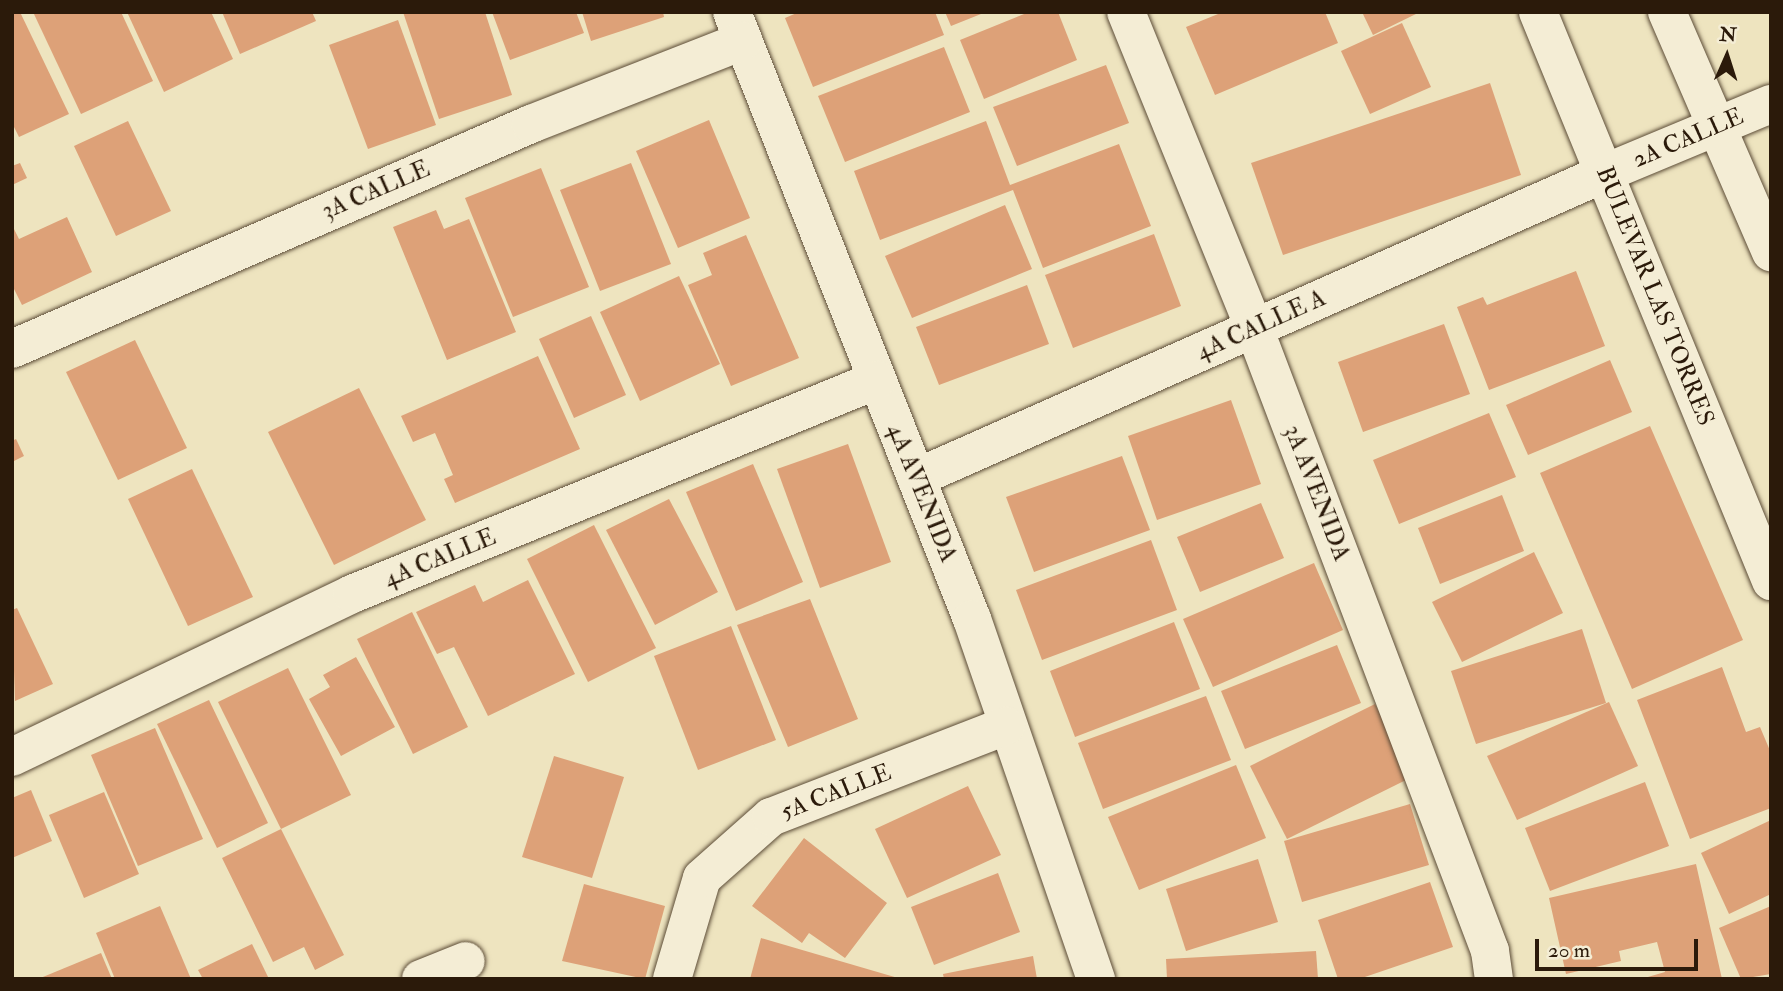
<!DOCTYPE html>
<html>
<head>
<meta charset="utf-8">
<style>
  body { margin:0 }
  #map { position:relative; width:1783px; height:991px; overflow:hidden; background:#eee4bf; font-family:"IM FELL Double Pica",serif }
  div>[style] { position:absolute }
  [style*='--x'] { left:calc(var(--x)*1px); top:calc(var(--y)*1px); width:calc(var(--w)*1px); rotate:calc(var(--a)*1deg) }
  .building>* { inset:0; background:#dda178 }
  .roads { filter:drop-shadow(0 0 2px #5c4c37) drop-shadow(0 0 2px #5c4c37) }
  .street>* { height:38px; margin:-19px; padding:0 19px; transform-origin:19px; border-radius:19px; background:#f4edd5 }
  .secondary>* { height:38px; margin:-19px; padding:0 19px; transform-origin:19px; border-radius:19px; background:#f4edd5 }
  span { translate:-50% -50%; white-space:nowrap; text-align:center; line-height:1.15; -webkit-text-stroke:5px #f4edd5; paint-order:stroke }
  .street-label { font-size:24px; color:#2b1a0a }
  .frame { position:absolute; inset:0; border:14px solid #2b1a0a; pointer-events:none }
  .north { position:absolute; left:1692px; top:21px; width:70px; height:70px; -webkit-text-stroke:5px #f4edd5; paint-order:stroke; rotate:3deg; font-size:19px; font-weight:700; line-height:28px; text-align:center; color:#2b1a0a }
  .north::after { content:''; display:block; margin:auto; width:24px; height:32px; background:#2b1a0a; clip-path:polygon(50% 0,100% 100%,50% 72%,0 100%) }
  .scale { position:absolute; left:1535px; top:939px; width:163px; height:32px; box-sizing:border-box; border:4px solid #2b1a0a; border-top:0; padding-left:9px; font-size:21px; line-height:24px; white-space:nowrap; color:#2b1a0a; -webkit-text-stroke:5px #f4edd5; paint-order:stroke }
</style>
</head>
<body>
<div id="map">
  <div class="building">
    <i style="clip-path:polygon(12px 12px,20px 12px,69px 114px,19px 137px,12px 123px)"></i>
    <i style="clip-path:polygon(33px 12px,121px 12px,153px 81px,81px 114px)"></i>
    <i style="clip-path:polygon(127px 12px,211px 12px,233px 59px,164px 92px)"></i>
    <i style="clip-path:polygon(222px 12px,312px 12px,316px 21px,240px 54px)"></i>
    <i style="clip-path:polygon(403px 12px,485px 12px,512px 95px,439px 119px)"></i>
    <i style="clip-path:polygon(492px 12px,576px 12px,584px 33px,510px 60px)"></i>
    <i style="clip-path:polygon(582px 12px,663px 12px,664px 17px,591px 41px)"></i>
    <i style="clip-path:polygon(799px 12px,935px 12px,944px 35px,813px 87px,785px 18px)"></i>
    <i style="clip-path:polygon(945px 12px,986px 12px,951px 26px)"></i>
    <i style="clip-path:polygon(1029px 12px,1058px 12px,1077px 60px,984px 99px,960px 40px)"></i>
    <i style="clip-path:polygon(1223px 12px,1325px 12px,1338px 43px,1215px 95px,1186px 27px)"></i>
    <i style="clip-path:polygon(1362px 12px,1420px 12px,1373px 35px)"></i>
    <i style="clip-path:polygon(398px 20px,436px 125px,368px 149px,329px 45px)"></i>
    <i style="clip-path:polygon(1402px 23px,1431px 87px,1370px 114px,1341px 51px)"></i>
    <i style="clip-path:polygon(944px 47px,970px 112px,845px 162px,818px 96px)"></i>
    <i style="clip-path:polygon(1106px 65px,1129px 123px,1017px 166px,993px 107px)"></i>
    <i style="clip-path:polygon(1490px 83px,1521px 175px,1283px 255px,1251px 163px)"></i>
    <i style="clip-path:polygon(709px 120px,750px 218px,678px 248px,636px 151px)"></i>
    <i style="clip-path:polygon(128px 121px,171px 211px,116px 236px,74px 146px)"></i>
    <i style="clip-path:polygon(986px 121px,1010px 185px,1119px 144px,1151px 226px,1043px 268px,1013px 190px,880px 240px,854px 171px)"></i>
    <i style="clip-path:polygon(20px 163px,27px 178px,12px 185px,12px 166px)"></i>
    <i style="clip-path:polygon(631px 163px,671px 264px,600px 291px,560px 190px)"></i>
    <i style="clip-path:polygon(541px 168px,589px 287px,513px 317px,465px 198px)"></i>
    <i style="clip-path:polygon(1005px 205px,1032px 269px,912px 318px,885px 256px)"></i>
    <i style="clip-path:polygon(436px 210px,444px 229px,469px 219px,516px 332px,447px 360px,393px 227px)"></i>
    <i style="clip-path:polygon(67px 217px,92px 272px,22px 305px,12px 285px,12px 225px,19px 239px)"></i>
    <i style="clip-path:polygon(1154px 234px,1181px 306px,1073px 348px,1045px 275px)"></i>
    <i style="clip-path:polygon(746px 235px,799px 358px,731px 386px,688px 285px,712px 275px,703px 253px)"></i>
    <i style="clip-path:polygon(1576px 271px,1605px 346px,1489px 390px,1457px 307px,1483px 297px,1487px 305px)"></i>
    <i style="clip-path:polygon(679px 276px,720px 364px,640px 401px,600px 312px)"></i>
    <i style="clip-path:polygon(1027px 285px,1049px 344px,939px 385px,916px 327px)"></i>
    <i style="clip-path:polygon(591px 316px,626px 395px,574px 418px,539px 339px)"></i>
    <i style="clip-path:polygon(1444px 324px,1470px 394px,1363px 432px,1338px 362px)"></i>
    <i style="clip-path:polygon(135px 340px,187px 448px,118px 480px,66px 372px)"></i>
    <i style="clip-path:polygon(538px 356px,580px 449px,455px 503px,444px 479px,453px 475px,435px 433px,413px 442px,401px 416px)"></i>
    <i style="clip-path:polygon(1610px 360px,1632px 412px,1528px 455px,1506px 405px)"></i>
    <i style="clip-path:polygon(359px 388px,426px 520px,334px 565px,268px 432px)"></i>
    <i style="clip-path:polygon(1231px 400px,1261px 484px,1157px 520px,1128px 436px)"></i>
    <i style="clip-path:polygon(1489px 413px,1516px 477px,1399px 524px,1373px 460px)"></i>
    <i style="clip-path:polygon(1650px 426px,1743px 640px,1632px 689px,1540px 473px)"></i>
    <i style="clip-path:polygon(16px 439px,24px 456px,12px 462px,12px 441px)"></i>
    <i style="clip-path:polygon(848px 444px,891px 562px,820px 588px,777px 469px)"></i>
    <i style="clip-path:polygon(1122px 456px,1150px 530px,1034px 572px,1006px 497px)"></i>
    <i style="clip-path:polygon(753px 464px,803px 582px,736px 611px,686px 492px)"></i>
    <i style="clip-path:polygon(192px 469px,253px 597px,188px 626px,128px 499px)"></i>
    <i style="clip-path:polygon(1502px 495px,1524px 551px,1440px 584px,1418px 528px)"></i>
    <i style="clip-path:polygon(669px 499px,718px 592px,655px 625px,606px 530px)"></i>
    <i style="clip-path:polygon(1261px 503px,1284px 558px,1200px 592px,1177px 537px)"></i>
    <i style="clip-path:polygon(594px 525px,656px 648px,588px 682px,527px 559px)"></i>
    <i style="clip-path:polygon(1151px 540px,1177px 610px,1042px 660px,1016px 590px)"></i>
    <i style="clip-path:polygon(1534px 552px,1563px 613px,1462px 662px,1432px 602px)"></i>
    <i style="clip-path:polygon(1314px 563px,1343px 630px,1213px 687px,1183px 619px)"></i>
    <i style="clip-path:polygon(528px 580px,575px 674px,488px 716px,454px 647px,437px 654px,416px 612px,475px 585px,483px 602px)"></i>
    <i style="clip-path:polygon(810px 599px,858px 719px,788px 747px,737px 625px)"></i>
    <i style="clip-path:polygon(17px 608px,53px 684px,15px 701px,12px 610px)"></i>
    <i style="clip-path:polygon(412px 612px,468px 727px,413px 754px,357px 639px)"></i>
    <i style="clip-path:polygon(1174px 622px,1200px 689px,1075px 737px,1050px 671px)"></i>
    <i style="clip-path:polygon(731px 626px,776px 740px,698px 770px,654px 656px)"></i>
    <i style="clip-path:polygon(1582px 629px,1606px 703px,1476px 744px,1451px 671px)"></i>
    <i style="clip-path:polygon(1337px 645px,1361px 703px,1245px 749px,1221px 691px)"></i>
    <i style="clip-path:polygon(356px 657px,395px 727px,341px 756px,309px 699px,330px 687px,323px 675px)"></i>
    <i style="clip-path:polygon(1722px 667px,1746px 732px,1760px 727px,1771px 753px,1771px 808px,1690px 839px,1637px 700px)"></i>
    <i style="clip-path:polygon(288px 668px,351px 795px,281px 829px,218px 702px)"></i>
    <i style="clip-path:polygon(1206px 696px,1231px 760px,1103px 809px,1078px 743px)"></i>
    <i style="clip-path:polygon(209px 700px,268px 823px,217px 848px,157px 724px)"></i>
    <i style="clip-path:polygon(1609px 702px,1638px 766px,1517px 820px,1487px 756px)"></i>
    <i style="clip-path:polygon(1375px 704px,1412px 777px,1287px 839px,1250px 766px)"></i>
    <i style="clip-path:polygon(155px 728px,203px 839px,138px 866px,91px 755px)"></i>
    <i style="clip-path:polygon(554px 756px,624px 777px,592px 878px,522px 857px)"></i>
    <i style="clip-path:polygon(1236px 765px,1266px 838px,1139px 890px,1108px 817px)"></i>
    <i style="clip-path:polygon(1645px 782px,1669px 846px,1550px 891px,1525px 828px)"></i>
    <i style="clip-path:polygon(968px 786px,1001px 855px,907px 898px,875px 829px)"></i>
    <i style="clip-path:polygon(31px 790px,52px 841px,12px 858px,12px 798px)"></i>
    <i style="clip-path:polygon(104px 792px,139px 874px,84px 898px,49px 815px)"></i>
    <i style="clip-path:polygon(1410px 804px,1429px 865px,1302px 902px,1284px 841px)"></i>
    <i style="clip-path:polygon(1771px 820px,1771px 894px,1729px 914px,1701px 853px)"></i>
    <i style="clip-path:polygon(281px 829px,344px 955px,315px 970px,304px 947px,273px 962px,222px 858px)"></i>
    <i style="clip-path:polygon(804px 838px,887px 903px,845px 958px,809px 933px,802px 943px,752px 906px)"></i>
    <i style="clip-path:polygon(1258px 859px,1278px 922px,1186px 951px,1166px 889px)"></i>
    <i style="clip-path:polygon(1696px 864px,1722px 979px,1641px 979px,1665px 972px,1657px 942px,1619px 951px,1621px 961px,1566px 974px,1549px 898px)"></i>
    <i style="clip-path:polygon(998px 873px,1020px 932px,934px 965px,911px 907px)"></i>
    <i style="clip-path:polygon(1430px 882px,1453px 947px,1359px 979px,1338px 979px,1318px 920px)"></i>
    <i style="clip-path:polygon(584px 884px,665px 906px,645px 979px,562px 961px)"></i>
    <i style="clip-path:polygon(160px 906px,191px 979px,115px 979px,96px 933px)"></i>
    <i style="clip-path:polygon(1771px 906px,1771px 974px,1741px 979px,1719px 928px)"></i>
    <i style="clip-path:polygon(761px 938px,898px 978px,898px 979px,750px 979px)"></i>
    <i style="clip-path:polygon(252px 944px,269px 979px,203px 979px,198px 970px)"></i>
    <i style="clip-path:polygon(1316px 951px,1318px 979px,1167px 979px,1166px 959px)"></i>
    <i style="clip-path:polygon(101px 953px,112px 979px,38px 979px)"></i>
    <i style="clip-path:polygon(1033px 956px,1037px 979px,944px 979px,943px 974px)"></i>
  </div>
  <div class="roads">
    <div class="street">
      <i style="--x:732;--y:12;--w:653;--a:68.43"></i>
      <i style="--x:972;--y:619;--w:381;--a:71"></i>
      <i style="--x:1126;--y:12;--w:341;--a:67.9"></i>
      <i style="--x:1254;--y:328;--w:666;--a:69.25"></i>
      <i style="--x:1490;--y:951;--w:28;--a:82"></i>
      <i style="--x:12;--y:349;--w:566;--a:-23.44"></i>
      <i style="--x:531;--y:124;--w:228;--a:-21.4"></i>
      <i style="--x:916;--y:478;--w:753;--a:-23.88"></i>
      <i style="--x:12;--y:757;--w:377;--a:-25.6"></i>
      <i style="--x:352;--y:594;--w:567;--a:-22.18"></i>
      <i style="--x:421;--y:979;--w:48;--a:-21.8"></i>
      <i style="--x:672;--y:979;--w:105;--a:-73.5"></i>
      <i style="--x:702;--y:878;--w:92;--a:-41.5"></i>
      <i style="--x:771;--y:817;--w:252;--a:-21.2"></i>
    </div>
    <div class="secondary">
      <i style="--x:1538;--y:12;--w:615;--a:67.73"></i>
      <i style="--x:1667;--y:12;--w:262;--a:66.6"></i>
      <i style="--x:1605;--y:173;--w:180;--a:-22.6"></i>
    </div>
  </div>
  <div class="street-label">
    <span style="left:1688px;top:138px;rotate:-23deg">2A CALLE</span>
    <span style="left:376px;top:190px;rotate:-23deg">3A CALLE</span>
    <span style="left:1655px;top:296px;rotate:68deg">BULEVAR LAS TORRES</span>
    <span style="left:1261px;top:325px;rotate:-24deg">4A CALLE A</span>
    <span style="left:922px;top:493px;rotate:68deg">4A AVENIDA</span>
    <span style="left:1317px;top:493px;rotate:69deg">3A AVENIDA</span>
    <span style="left:440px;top:558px;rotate:-22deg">4A CALLE</span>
    <span style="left:836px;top:792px;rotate:-21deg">5A CALLE</span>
  </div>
  <div class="frame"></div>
  <div class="north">N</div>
  <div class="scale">20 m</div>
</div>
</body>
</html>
